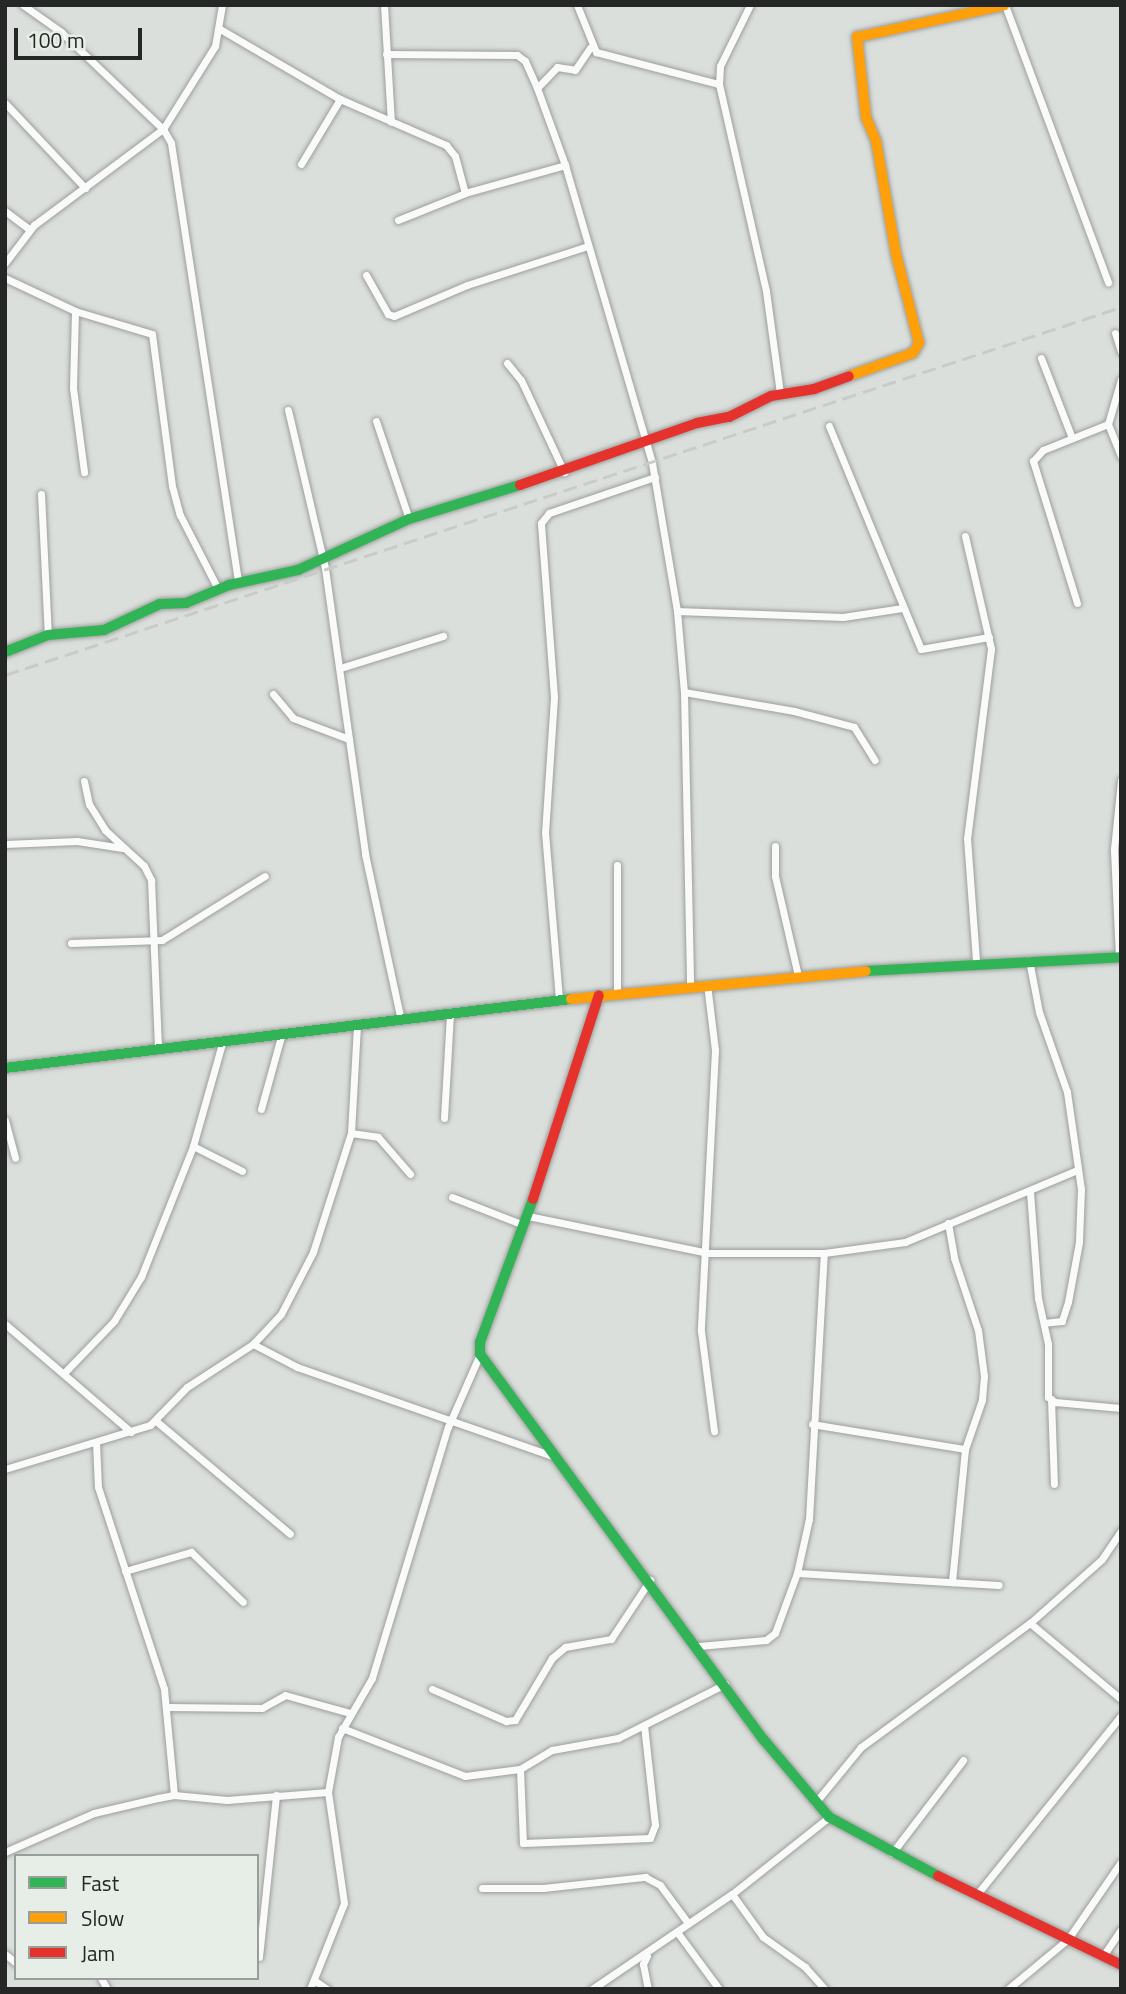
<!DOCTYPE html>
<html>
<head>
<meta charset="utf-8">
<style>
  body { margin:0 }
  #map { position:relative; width:1126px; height:1994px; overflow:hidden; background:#dbdfdb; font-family:"Titillium Web",sans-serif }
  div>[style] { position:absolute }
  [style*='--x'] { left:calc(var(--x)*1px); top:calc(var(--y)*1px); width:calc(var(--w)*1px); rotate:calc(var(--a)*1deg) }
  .roads { filter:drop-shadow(0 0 2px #9c9f9c) drop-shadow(0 0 2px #9c9f9c) }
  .street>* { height:7px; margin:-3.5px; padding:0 3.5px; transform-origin:3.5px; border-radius:3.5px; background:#fafafa }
  .fast>* { height:10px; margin:-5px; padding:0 5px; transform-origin:5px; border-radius:5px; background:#30b455 }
  .slow>* { height:10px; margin:-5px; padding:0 5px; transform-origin:5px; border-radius:5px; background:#ff9f0a }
  .jam>* { height:10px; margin:-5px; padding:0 5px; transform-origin:5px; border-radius:5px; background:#e5322d }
  .rail>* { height:2.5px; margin-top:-1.25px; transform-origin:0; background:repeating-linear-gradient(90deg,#c9cbc9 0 14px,transparent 0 21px) }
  span { translate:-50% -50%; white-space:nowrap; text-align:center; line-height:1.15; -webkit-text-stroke:7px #e6eee7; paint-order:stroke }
  .frame { position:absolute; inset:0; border:7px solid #242725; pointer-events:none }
  .legend { position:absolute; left:14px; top:1854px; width:245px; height:126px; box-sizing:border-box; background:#e6eee7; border:2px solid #989e99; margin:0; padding:9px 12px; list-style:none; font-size:21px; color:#242725 }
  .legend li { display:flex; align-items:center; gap:14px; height:35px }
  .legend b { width:35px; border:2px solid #989e99 }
  .scale { position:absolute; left:14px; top:28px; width:128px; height:32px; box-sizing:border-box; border:4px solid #242725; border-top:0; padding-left:9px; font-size:21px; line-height:24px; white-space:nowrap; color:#242725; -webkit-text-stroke:5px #e6eee7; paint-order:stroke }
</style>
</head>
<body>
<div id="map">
  <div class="roads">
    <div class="street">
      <i style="--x:23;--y:5;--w:47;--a:35.4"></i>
      <i style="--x:61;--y:32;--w:141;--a:43.6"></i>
      <i style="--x:163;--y:129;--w:16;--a:60"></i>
      <i style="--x:171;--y:143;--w:445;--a:81.3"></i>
      <i style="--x:384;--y:5;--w:117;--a:86.6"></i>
      <i style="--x:577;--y:5;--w:51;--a:68"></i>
      <i style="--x:596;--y:52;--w:127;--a:14.6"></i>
      <i style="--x:750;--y:5;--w:68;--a:116.2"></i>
      <i style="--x:720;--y:66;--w:18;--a:93"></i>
      <i style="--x:719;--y:84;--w:212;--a:77.2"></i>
      <i style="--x:766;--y:291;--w:103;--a:82.2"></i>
      <i style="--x:1005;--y:5;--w:296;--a:69.6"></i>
      <i style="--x:220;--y:29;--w:139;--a:30.3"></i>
      <i style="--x:340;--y:99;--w:116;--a:23.5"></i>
      <i style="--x:446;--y:145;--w:14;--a:51"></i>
      <i style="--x:455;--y:156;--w:38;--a:75"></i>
      <i style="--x:386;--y:54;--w:131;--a:0.4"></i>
      <i style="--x:517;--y:55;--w:10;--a:37"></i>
      <i style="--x:525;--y:61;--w:30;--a:66"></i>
      <i style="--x:537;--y:88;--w:82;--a:70"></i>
      <i style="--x:565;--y:165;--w:310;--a:73.7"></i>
      <i style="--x:652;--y:463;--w:150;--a:80.4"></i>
      <i style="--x:677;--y:611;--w:81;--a:85.1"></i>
      <i style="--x:684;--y:692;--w:293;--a:88.8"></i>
      <i style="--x:537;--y:88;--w:29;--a:-46"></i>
      <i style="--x:557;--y:67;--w:18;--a:9"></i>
      <i style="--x:575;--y:70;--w:27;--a:-56"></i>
      <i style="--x:5;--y:103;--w:117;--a:46.7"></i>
      <i style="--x:301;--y:164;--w:76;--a:-59"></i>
      <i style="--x:5;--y:211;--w:31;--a:37"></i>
      <i style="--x:398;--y:220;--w:72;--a:-21.9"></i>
      <i style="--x:465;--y:193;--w:104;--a:-15.6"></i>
      <i style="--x:5;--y:263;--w:48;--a:-52.7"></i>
      <i style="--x:34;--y:225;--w:161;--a:-36.7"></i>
      <i style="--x:163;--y:129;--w:98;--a:-57.9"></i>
      <i style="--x:215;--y:46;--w:42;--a:-80.3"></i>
      <i style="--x:366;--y:275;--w:45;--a:60.6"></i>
      <i style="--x:388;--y:314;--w:6;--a:18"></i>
      <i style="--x:394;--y:316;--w:79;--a:-23"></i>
      <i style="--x:467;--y:285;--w:127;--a:-17.9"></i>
      <i style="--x:5;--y:278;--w:77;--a:25.2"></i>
      <i style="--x:75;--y:311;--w:80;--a:16.6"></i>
      <i style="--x:152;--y:334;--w:153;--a:82.5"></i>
      <i style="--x:172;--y:486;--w:30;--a:75"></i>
      <i style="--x:180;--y:515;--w:83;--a:62.8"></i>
      <i style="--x:75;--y:311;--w:77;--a:91.5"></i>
      <i style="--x:73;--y:388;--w:85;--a:82.5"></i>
      <i style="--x:1115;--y:333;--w:20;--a:72"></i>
      <i style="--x:1041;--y:358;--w:86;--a:68.8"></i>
      <i style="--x:507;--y:363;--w:22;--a:51"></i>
      <i style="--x:521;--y:380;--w:102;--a:64.9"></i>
      <i style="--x:1121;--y:379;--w:47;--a:106.1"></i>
      <i style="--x:1108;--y:424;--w:35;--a:68"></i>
      <i style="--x:288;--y:410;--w:162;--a:76.8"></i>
      <i style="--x:325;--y:568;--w:289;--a:82"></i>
      <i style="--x:365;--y:854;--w:170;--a:77.8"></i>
      <i style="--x:376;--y:421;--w:103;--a:71.4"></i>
      <i style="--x:829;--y:426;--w:241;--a:67.6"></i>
      <i style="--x:921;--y:649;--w:69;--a:-10"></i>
      <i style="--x:41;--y:494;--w:141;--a:87.2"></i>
      <i style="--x:965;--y:536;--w:116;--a:77"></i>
      <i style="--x:991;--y:649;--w:191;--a:97.2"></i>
      <i style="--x:967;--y:838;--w:124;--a:85.8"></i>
      <i style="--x:1077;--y:603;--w:149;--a:-107.2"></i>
      <i style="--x:1033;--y:461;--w:15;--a:-48"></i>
      <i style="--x:1043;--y:450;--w:70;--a:-21.8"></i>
      <i style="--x:677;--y:611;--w:166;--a:2.1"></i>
      <i style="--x:843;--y:617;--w:60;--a:-8.7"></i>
      <i style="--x:340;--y:668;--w:108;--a:-17.3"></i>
      <i style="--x:684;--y:692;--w:112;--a:9.8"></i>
      <i style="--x:794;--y:711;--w:62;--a:14.9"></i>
      <i style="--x:854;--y:727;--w:39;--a:58"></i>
      <i style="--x:273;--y:694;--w:31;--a:50"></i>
      <i style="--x:293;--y:718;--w:60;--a:20.6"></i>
      <i style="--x:84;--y:781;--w:24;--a:78"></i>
      <i style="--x:89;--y:804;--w:31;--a:58"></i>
      <i style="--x:105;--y:830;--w:53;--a:42.7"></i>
      <i style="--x:144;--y:866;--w:16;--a:63"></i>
      <i style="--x:151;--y:880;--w:169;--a:87.6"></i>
      <i style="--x:5;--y:844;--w:72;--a:-2.4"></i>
      <i style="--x:77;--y:841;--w:46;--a:8.8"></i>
      <i style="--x:775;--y:846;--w:30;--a:90"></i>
      <i style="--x:775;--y:876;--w:103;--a:77"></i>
      <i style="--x:71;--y:943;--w:91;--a:-1.9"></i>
      <i style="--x:162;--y:940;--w:121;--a:-31.9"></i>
      <i style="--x:1119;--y:957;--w:108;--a:-92.7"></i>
      <i style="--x:1114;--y:849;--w:69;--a:-84.2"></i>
      <i style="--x:1029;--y:960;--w:53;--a:79.1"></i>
      <i style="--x:1039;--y:1012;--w:85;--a:70.7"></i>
      <i style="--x:1067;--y:1092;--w:98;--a:81.8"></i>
      <i style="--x:1081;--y:1189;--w:53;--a:92.2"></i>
      <i style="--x:1079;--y:1242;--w:61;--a:100.4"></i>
      <i style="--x:1068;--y:1302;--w:20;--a:108"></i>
      <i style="--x:1062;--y:1321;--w:18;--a:174"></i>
      <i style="--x:707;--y:984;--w:66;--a:83.1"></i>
      <i style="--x:715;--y:1050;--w:281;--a:92.9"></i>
      <i style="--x:701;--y:1331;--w:101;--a:82.6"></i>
      <i style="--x:617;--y:993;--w:128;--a:-90"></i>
      <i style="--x:559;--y:999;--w:167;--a:-94.8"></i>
      <i style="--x:545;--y:833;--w:136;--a:-86.2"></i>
      <i style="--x:554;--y:697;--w:174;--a:-94.3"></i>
      <i style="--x:541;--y:523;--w:13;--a:-51"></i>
      <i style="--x:549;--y:513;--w:112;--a:-18.8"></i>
      <i style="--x:261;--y:1109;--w:79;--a:-74.6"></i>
      <i style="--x:444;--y:1118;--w:103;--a:-86.7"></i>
      <i style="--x:5;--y:1120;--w:39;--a:75"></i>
      <i style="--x:351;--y:1133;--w:27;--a:8"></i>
      <i style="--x:378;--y:1137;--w:49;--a:49.1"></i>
      <i style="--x:193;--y:1146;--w:55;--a:27"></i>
      <i style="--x:1030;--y:1192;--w:106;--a:85.7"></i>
      <i style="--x:1038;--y:1298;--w:47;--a:77.7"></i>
      <i style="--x:1048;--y:1344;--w:53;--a:90"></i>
      <i style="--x:1048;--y:1397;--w:9;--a:36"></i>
      <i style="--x:1055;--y:1402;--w:66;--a:5.2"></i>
      <i style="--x:452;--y:1197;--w:77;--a:21.3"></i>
      <i style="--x:528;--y:1216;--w:184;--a:11.6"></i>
      <i style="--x:708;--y:1253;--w:116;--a:0"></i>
      <i style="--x:824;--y:1253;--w:82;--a:-7.7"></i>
      <i style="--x:905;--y:1242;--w:186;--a:-22.7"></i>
      <i style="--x:948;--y:1223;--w:36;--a:80"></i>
      <i style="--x:954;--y:1258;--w:76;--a:71.6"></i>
      <i style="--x:978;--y:1330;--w:46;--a:82.6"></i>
      <i style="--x:984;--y:1376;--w:24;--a:95"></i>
      <i style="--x:982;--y:1400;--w:52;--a:109.1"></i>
      <i style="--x:965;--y:1449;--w:134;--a:95.6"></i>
      <i style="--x:5;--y:1324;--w:166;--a:40.6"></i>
      <i style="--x:253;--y:1344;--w:50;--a:27.6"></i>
      <i style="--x:297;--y:1367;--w:271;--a:19.2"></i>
      <i style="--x:65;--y:1372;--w:71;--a:-46.1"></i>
      <i style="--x:114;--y:1321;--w:52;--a:-58.5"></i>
      <i style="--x:141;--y:1277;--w:141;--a:-68.3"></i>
      <i style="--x:193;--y:1146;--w:110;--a:-74.2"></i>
      <i style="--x:1051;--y:1399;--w:85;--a:88"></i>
      <i style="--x:156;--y:1421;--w:175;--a:40.1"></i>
      <i style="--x:812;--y:1424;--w:155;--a:9.3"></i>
      <i style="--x:96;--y:1442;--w:45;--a:87.5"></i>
      <i style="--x:98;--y:1487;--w:213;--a:71.9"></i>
      <i style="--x:164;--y:1689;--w:106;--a:84.6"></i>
      <i style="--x:5;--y:1469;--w:152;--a:-16.9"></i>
      <i style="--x:150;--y:1425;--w:53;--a:-45.8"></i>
      <i style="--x:187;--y:1387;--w:79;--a:-33.1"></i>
      <i style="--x:253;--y:1344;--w:41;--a:-47"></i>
      <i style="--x:281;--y:1314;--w:70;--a:-62.7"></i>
      <i style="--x:313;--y:1252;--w:125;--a:-72.3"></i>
      <i style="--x:351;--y:1133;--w:108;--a:-86.8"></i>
      <i style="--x:125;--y:1571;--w:69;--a:-16.1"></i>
      <i style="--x:191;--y:1552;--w:72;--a:43.9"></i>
      <i style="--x:797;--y:1573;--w:202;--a:3.4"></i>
      <i style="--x:1030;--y:1623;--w:119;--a:39.9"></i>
      <i style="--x:699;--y:1646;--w:67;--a:-5.1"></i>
      <i style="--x:766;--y:1640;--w:11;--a:-38"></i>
      <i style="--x:775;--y:1633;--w:64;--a:-69.9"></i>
      <i style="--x:797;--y:1573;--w:55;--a:-77.5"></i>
      <i style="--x:809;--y:1519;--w:266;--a:-86.8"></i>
      <i style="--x:432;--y:1689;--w:81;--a:23.4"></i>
      <i style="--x:506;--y:1721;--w:9;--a:-6"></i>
      <i style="--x:515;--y:1720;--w:72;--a:-59.2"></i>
      <i style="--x:552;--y:1658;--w:17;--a:-40"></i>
      <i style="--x:565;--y:1647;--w:47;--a:-9.9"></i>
      <i style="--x:611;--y:1639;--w:71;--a:-56.5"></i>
      <i style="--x:166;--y:1707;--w:96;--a:0.6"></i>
      <i style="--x:262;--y:1708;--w:26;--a:-29"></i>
      <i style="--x:285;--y:1695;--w:67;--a:15.5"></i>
      <i style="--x:342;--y:1728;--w:132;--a:21.3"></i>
      <i style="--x:465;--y:1776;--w:55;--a:-7.3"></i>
      <i style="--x:520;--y:1769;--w:37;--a:-31"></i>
      <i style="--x:552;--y:1750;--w:67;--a:-10.3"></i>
      <i style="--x:618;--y:1738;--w:120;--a:-26.8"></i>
      <i style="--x:520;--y:1769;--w:74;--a:87.7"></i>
      <i style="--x:523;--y:1843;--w:127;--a:-2.3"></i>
      <i style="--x:650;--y:1838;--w:14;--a:-69"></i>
      <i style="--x:655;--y:1825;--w:100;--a:-96.3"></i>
      <i style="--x:815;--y:1803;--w:72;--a:-50.6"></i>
      <i style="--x:861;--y:1747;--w:210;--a:-36.3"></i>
      <i style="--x:1030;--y:1623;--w:96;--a:-41.6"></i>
      <i style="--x:1102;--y:1559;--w:34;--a:-56"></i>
      <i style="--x:5;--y:1852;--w:97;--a:-23.7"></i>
      <i style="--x:94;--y:1813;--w:66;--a:-13.2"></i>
      <i style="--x:158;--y:1798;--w:16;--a:-11"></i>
      <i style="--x:174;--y:1795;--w:53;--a:5.4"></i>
      <i style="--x:227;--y:1800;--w:101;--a:-4.5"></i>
      <i style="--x:892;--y:1853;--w:117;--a:-52.6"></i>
      <i style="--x:482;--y:1888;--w:61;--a:0"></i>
      <i style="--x:543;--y:1888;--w:103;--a:-6.2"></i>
      <i style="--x:645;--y:1877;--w:17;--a:28"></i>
      <i style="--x:660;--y:1885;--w:47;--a:53.6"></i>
      <i style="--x:978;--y:1893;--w:228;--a:-51.1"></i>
      <i style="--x:732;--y:1894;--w:53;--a:54.2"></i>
      <i style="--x:763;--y:1937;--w:52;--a:35.5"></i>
      <i style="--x:805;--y:1967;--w:30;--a:48"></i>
      <i style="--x:677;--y:1932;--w:71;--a:53.6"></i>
      <i style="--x:5;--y:1954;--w:14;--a:39"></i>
      <i style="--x:647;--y:1956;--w:9;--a:117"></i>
      <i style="--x:643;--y:1964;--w:25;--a:79"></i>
      <i style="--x:1103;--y:1956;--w:32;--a:-56"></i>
      <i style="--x:259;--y:1957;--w:163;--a:-84"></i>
      <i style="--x:101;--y:1978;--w:13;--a:61"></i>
      <i style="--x:314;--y:1980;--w:16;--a:35"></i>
      <i style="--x:310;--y:1989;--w:92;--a:-68.4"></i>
      <i style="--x:344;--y:1903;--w:112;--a:-98.2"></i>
      <i style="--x:328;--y:1792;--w:56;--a:-79.7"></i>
      <i style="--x:338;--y:1737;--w:68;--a:-60"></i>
      <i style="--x:372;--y:1678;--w:262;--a:-73.2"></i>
      <i style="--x:448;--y:1427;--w:80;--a:-66.3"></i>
      <i style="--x:592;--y:1989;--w:169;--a:-34.2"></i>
      <i style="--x:732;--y:1894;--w:124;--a:-38.4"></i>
      <i style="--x:1008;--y:1989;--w:78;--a:-39.8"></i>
      <i style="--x:1068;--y:1939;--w:93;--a:-55.5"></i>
    </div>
    <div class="fast">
      <i style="--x:5;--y:652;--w:46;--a:-21.6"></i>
      <i style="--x:48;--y:635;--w:56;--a:-5.1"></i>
      <i style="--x:104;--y:630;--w:62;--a:-24.9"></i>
      <i style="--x:160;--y:604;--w:26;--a:-2"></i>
      <i style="--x:186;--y:603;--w:47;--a:-22.7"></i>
      <i style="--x:229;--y:585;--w:71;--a:-12.3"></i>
      <i style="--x:298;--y:570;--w:122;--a:-24.7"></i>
      <i style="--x:409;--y:519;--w:116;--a:-17"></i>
      <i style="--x:866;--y:971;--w:255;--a:-3.1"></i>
      <i style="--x:5;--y:1068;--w:570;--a:-6.95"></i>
      <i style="--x:533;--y:1199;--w:153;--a:110.3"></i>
      <i style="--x:480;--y:1342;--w:12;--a:90"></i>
      <i style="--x:480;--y:1354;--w:479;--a:53.7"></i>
      <i style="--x:764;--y:1740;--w:101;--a:49.8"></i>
      <i style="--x:829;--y:1817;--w:124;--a:28.4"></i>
    </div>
    <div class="slow">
      <i style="--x:849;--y:376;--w:68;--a:-19.8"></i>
      <i style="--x:913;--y:353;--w:12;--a:-59"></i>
      <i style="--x:919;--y:343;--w:92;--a:-104.5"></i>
      <i style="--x:896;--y:254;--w:115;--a:-100"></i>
      <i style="--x:876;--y:141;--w:26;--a:-113"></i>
      <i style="--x:866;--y:117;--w:81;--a:-96.4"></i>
      <i style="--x:857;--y:37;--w:151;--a:-12.2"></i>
      <i style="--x:571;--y:999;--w:296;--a:-5.4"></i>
    </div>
    <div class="jam">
      <i style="--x:520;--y:485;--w:188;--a:-19.3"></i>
      <i style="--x:697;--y:423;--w:33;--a:-11"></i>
      <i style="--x:729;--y:417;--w:47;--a:-26.6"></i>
      <i style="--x:771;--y:396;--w:44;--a:-9.2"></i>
      <i style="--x:814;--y:389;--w:37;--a:-20"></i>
      <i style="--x:533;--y:1199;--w:214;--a:-72.1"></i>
      <i style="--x:938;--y:1876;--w:203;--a:25.9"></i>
    </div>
  </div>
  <div class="rail">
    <i style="--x:5;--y:675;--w:1175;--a:-18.25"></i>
  </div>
  <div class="frame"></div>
  <ul class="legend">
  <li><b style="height:9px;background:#30b455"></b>Fast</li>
  <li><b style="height:9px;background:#ff9f0a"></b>Slow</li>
  <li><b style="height:9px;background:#e5322d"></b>Jam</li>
  </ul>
  <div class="scale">100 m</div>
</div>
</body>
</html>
